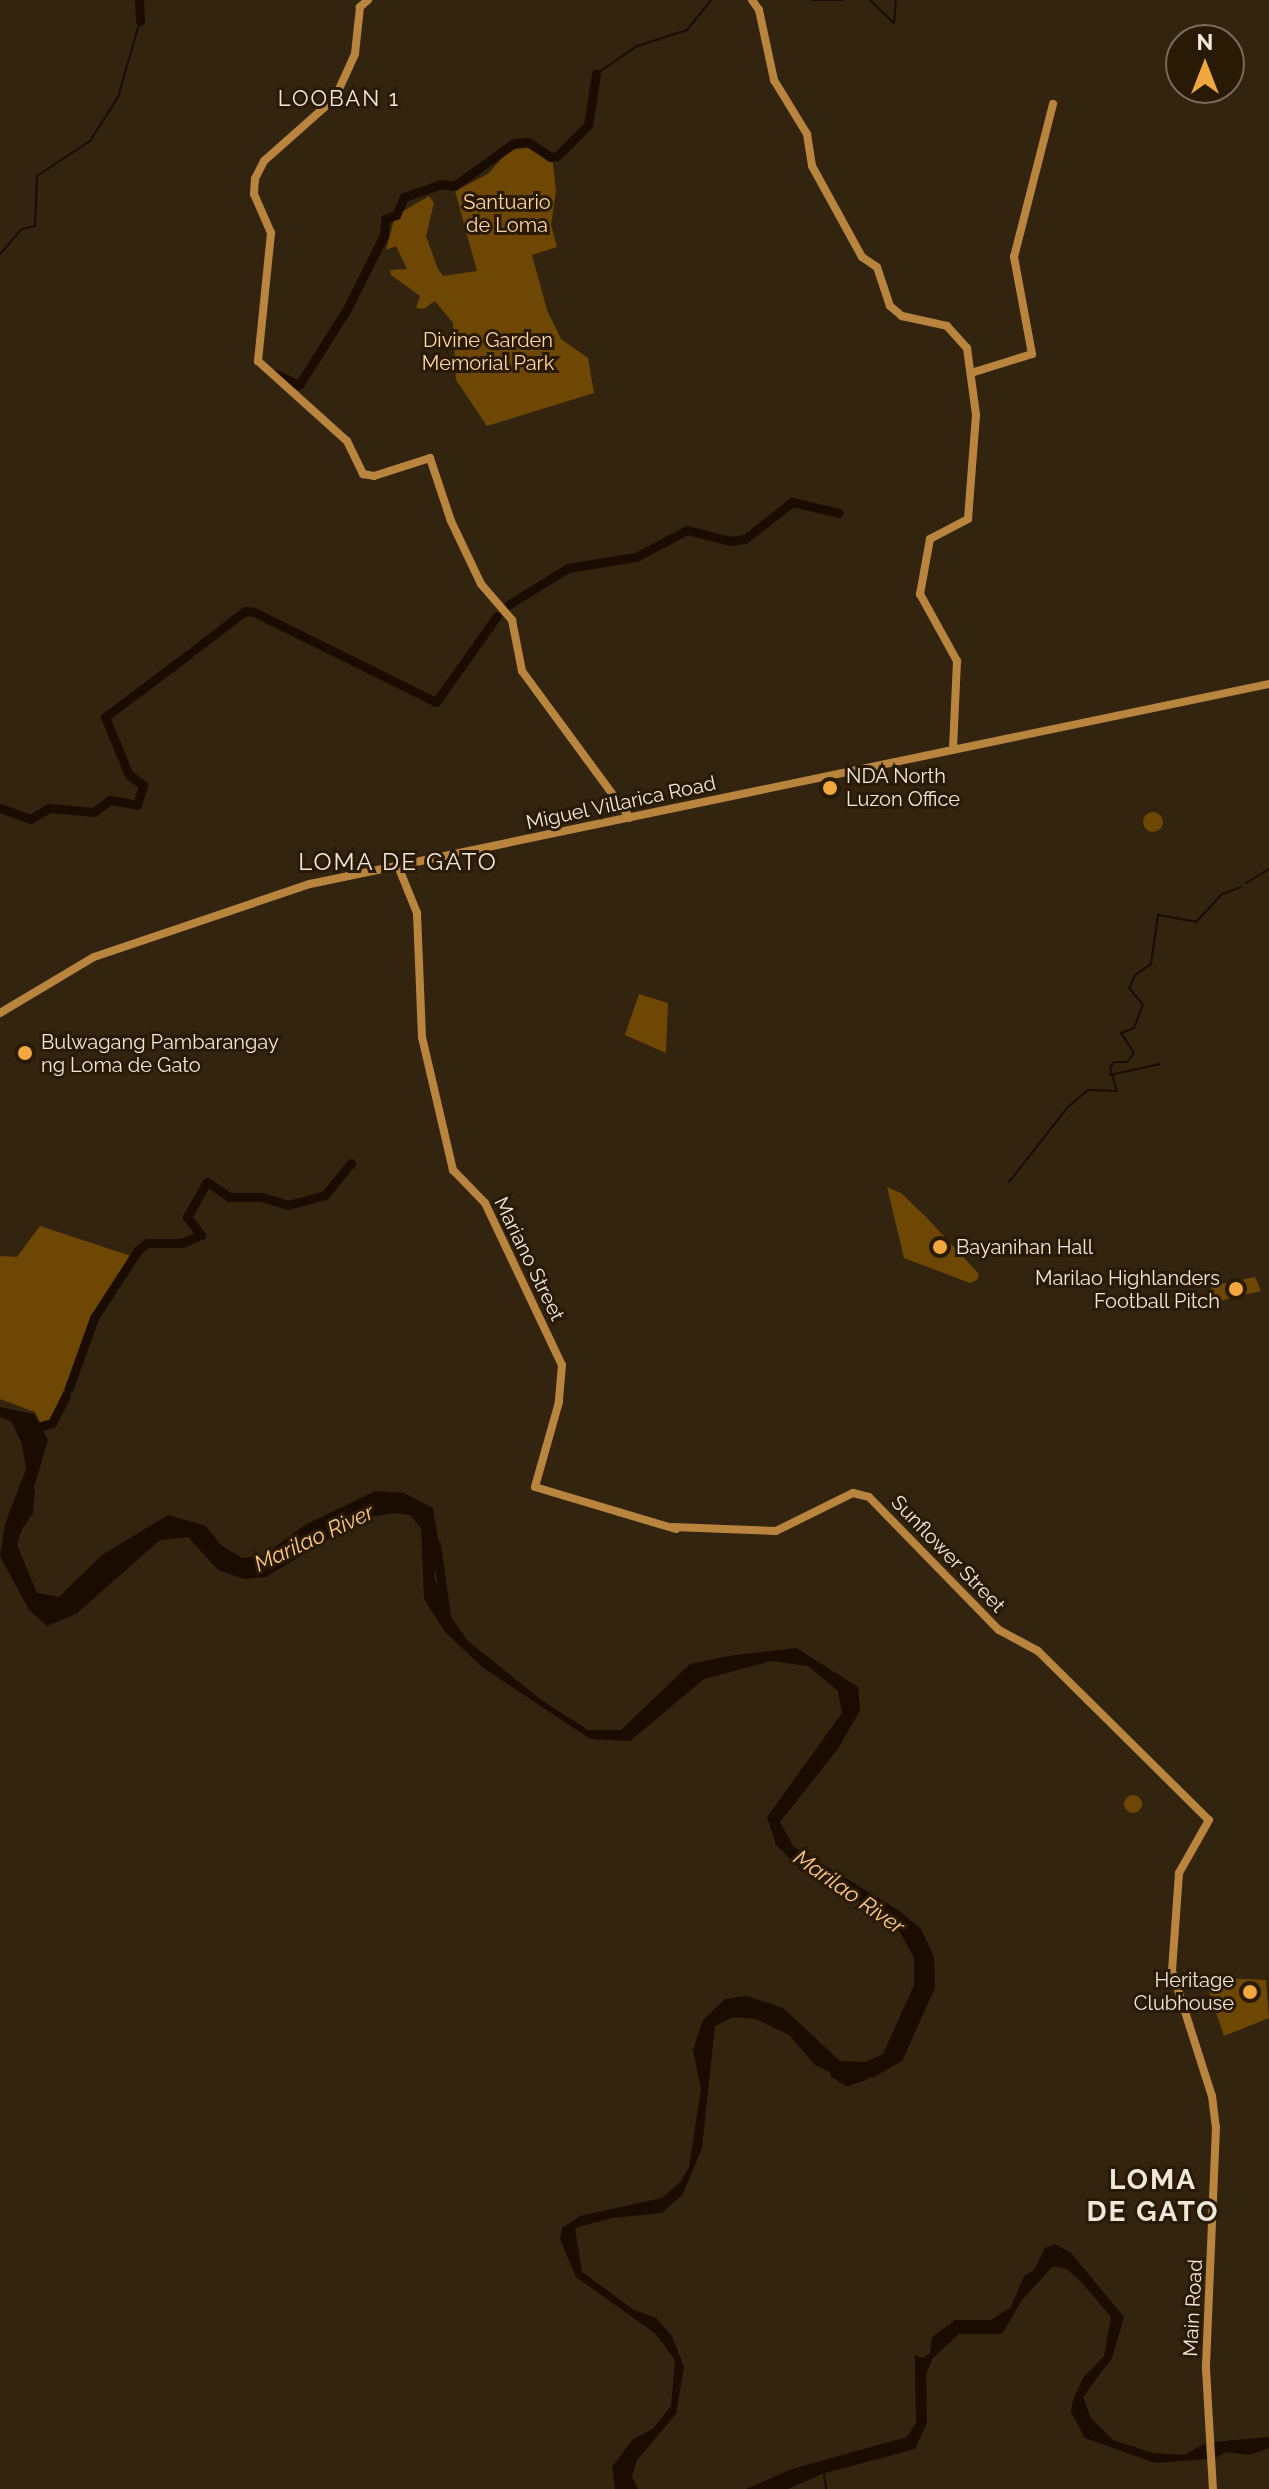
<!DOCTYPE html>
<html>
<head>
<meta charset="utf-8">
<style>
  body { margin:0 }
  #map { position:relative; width:1269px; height:2489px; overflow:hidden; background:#332410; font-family:Raleway,sans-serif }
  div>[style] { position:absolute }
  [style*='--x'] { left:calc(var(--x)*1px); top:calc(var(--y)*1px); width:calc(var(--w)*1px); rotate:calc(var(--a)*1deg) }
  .green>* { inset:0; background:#6e4704 }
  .round { border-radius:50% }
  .water>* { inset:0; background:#1a0c00 }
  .stream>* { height:2px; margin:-1px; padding:0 1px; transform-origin:1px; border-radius:1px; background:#1a0c00 }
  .river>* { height:9px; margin:-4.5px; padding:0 4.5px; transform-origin:4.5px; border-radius:4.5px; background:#1a0c00 }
  .secondary>* { height:8px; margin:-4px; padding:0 4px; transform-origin:4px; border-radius:4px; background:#b9853e }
  .dots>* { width:22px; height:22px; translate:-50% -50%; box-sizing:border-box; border:4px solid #291a06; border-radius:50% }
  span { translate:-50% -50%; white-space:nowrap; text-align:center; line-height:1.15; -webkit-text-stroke:6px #291a06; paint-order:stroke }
  .park-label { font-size:20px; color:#ffd7a5 }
  .poi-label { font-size:20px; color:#f1e7da }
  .left { translate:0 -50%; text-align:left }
  .right { translate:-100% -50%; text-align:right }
  .street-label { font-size:20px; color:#f1e7da }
  .neighbourhood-label { font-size:22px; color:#f1e7da; letter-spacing:2px }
  .water-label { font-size:22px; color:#fec885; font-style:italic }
  .quarter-label { font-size:24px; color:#f1e7da; letter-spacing:2px }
  .district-label { font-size:28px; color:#f1e7da; font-weight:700; letter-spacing:2px }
  .north { position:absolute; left:1165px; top:24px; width:80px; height:80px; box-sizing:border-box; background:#291a06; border:2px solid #796c5b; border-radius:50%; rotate:0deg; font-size:22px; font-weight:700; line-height:32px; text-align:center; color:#f1e7da }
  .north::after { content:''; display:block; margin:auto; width:28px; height:36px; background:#efa73e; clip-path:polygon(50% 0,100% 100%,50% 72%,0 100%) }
</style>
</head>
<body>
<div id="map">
  <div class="green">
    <i style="clip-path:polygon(528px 148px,553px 163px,556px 191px,551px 225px,557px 247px,532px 255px,547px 310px,561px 339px,588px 358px,594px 393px,487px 426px,456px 380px,453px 323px,435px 301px,424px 309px,416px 308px,420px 296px,391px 275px,390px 270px,407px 269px,396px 246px,386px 250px,395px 216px,429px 196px,434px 203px,426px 236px,438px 269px,443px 276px,477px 271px,455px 191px,488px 174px,509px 150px)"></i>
    <i class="round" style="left:1143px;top:812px;width:20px;height:20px"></i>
    <i style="clip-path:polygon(639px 994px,668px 1003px,666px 1053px,625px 1035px)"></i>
    <i style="clip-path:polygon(887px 1187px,901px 1193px,926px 1217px,979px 1274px,977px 1280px,970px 1283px,904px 1258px)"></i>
    <i style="clip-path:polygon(40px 1226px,134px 1257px,94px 1316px,51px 1421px,40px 1422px,35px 1412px,0 1399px,0 1256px,17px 1257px)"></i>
    <i style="clip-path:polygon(1255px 1277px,1261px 1291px,1215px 1302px,1211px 1286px)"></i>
    <i class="round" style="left:1124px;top:1795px;width:18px;height:18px"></i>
    <i style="clip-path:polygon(1204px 1977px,1266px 1980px,1269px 2018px,1224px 2036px)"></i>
  </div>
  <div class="water">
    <i style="clip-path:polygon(0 1407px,34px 1414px,48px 1440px,17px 1545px,37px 1593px,59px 1597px,102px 1555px,168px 1515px,206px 1526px,221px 1545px,242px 1558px,263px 1556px,305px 1525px,375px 1491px,404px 1493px,433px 1508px,439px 1546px,434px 1576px,446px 1610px,468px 1641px,540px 1699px,588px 1730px,621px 1730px,690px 1664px,729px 1656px,796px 1648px,858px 1687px,860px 1711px,837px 1750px,780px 1822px,793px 1846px,898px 1910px,921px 1929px,934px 1957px,935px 1988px,902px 2061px,874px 2077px,843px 2079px,815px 2065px,789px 2035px,756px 2019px,733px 2017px,715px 2026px,702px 2148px,683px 2194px,662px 2213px,612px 2218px,575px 2228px,582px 2272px,634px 2310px,656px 2318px,672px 2336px,684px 2367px,676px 2414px,637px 2460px,632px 2477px,638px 2489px,615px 2489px,612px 2467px,633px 2439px,653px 2429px,671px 2406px,675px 2360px,656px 2334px,576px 2277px,560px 2239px,562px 2228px,580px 2216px,662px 2198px,681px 2181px,689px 2167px,701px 2089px,693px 2050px,703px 2020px,725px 1999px,747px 1996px,783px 2008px,840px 2061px,865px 2062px,883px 2054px,921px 1970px,897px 1927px,829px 1881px,802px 1871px,776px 1845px,767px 1817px,842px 1713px,838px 1691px,808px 1666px,771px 1661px,704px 1679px,630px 1741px,590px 1739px,482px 1667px,445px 1632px,424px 1599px,421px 1528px,410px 1515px,394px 1513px,363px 1518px,266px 1577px,244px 1579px,218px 1570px,188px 1537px,160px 1540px,76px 1614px,47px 1626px,29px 1610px,0 1556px,5px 1524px,26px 1469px,22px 1444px,11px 1421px,0 1417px)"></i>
    <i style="clip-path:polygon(1055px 2244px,1071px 2253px,1124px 2317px,1112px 2358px,1083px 2397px,1091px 2418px,1113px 2440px,1153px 2453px,1184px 2455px,1206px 2443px,1207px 2459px,1155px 2463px,1085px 2438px,1071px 2412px,1073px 2400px,1083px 2378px,1104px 2356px,1111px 2317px,1083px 2284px,1067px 2269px,1053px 2266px,1022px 2300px,1002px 2334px,959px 2334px,932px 2359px,926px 2375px,927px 2423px,915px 2449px,822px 2474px,788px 2489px,746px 2489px,792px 2469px,907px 2437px,916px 2423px,915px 2355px,923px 2358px,930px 2353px,932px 2337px,955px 2320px,991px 2320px,1011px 2307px,1024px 2276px,1034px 2270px,1045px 2248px)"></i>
    <i style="clip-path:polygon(1269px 2437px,1269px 2448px,1250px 2455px,1226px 2452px,1215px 2458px,1213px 2442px)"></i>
  </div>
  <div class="stream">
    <i style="--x:812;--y:0;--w:31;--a:0"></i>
    <i style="--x:870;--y:0;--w:33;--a:44"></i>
    <i style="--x:894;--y:23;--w:23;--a:-85"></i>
    <i style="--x:596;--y:74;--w:50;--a:-34.3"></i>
    <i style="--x:637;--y:46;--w:52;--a:-17.7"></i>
    <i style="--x:687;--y:30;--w:38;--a:-51"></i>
    <i style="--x:0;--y:254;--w:33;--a:-49"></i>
    <i style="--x:22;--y:229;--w:13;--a:-13"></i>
    <i style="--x:35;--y:226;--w:50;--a:-87.7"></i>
    <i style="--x:37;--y:176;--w:64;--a:-33.4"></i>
    <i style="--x:90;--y:141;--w:52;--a:-57.5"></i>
    <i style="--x:118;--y:97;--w:79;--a:-73.9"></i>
    <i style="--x:1246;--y:883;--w:27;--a:-31"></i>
    <i style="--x:1110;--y:1075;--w:51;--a:-12.4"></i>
    <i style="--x:1009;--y:1182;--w:94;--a:-51.9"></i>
    <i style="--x:1067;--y:1108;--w:28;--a:-41"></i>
    <i style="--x:1088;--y:1090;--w:29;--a:2"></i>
    <i style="--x:1117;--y:1091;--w:24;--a:-107"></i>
    <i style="--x:1110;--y:1068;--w:7;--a:-56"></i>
    <i style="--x:1114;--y:1062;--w:13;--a:0"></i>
    <i style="--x:1127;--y:1062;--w:11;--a:-52"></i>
    <i style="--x:1134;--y:1053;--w:24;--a:-123"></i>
    <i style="--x:1121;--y:1033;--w:14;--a:-21"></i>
    <i style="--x:1134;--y:1028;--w:25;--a:-69"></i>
    <i style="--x:1143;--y:1005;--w:22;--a:-129"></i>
    <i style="--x:1129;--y:988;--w:14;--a:-65"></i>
    <i style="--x:1135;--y:975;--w:19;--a:-35"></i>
    <i style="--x:1151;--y:964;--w:49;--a:-81.9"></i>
    <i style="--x:1158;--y:915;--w:39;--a:10"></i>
    <i style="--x:1196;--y:922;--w:38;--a:-47"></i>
    <i style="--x:1222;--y:894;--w:20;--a:-20"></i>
    <i style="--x:824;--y:2474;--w:15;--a:82"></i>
  </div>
  <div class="river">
    <i style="--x:139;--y:0;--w:21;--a:87"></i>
    <i style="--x:276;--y:374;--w:25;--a:26"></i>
    <i style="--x:299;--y:385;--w:90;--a:-57.7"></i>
    <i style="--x:347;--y:309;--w:83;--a:-63.4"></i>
    <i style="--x:384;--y:235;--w:16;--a:-86"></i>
    <i style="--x:385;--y:219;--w:12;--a:-20"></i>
    <i style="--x:396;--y:215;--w:20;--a:-66"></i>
    <i style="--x:404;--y:197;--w:39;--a:-19"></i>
    <i style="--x:441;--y:184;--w:13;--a:9"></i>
    <i style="--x:454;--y:186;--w:74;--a:-35.6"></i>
    <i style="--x:514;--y:143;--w:14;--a:-4"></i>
    <i style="--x:528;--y:142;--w:27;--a:34"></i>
    <i style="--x:550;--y:157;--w:7;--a:-8"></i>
    <i style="--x:557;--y:156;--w:44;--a:-45"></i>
    <i style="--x:588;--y:125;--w:52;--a:-81.1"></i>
    <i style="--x:508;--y:605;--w:70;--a:-31.7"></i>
    <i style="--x:568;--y:568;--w:69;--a:-9.2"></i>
    <i style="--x:636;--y:557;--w:58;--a:-27.9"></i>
    <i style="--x:687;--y:530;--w:44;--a:14.3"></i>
    <i style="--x:730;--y:541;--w:15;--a:-8"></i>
    <i style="--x:745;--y:539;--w:60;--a:-38.2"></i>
    <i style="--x:792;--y:502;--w:48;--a:13.2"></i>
    <i style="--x:194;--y:650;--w:64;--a:-37.4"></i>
    <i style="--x:245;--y:611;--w:9;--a:6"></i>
    <i style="--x:254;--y:612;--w:203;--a:26.3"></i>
    <i style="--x:436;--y:702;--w:105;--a:-54.7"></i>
    <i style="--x:0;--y:808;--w:32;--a:20"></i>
    <i style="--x:30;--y:819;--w:22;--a:-30"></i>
    <i style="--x:49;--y:808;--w:45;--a:5.1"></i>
    <i style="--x:94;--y:812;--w:20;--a:-37"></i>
    <i style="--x:110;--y:800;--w:27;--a:10"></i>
    <i style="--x:137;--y:805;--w:21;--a:-73"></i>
    <i style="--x:143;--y:785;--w:17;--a:-144"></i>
    <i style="--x:129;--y:775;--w:63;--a:-112.5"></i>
    <i style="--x:105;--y:717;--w:105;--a:-36.9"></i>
    <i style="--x:69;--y:1388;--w:74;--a:-70.3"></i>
    <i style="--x:94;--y:1318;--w:81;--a:-57.1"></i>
    <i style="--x:138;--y:1250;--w:11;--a:-38"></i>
    <i style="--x:147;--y:1243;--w:35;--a:0"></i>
    <i style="--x:182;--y:1243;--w:21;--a:-23"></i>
    <i style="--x:201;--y:1235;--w:23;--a:-128"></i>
    <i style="--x:187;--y:1217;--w:40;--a:-60.3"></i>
    <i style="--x:207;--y:1182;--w:27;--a:34"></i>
    <i style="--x:229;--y:1197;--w:33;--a:0"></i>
    <i style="--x:262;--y:1197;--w:27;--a:17"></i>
    <i style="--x:288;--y:1205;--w:38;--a:-15"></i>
    <i style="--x:325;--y:1195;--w:41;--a:-50.9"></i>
    <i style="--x:32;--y:1429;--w:21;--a:-17"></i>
    <i style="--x:52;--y:1423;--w:31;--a:-63"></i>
    <i style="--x:16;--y:1529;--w:22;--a:-56"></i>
    <i style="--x:28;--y:1511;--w:20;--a:-84"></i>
    <i style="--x:436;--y:1544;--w:73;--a:82.1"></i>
    <i style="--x:918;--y:1954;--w:33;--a:90"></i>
    <i style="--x:834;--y:2073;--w:15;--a:32"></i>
    <i style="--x:847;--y:2081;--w:18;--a:-19"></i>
  </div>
  <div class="secondary">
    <i style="--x:368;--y:0;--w:11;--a:139"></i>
    <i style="--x:360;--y:7;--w:47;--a:96.1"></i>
    <i style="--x:355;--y:54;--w:48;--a:114.4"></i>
    <i style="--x:335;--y:98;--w:95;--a:138.4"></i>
    <i style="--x:264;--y:161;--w:20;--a:117"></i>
    <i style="--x:255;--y:179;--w:15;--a:94"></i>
    <i style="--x:254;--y:194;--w:43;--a:66.4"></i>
    <i style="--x:271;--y:233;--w:129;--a:95.8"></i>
    <i style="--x:258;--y:361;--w:120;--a:42"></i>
    <i style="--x:347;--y:441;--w:37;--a:64"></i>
    <i style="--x:363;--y:474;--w:11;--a:10"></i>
    <i style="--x:374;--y:476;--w:59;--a:-17.8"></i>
    <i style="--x:430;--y:458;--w:66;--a:71.6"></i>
    <i style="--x:451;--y:521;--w:70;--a:64.5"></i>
    <i style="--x:481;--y:584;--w:48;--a:49.3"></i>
    <i style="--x:512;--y:620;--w:52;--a:78.9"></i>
    <i style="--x:522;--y:671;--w:182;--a:53.7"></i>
    <i style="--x:752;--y:0;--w:12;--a:55"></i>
    <i style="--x:759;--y:10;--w:72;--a:77.9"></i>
    <i style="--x:774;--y:80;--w:63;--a:58.6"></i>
    <i style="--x:807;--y:134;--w:32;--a:81"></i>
    <i style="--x:812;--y:166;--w:104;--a:61.2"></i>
    <i style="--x:862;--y:257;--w:18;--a:34"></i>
    <i style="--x:877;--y:267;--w:41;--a:71.6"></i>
    <i style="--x:890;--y:306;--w:16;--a:40"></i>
    <i style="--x:902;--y:316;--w:46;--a:12.5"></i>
    <i style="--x:947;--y:326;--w:30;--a:48"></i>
    <i style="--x:967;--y:348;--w:68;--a:82.3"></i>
    <i style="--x:976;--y:415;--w:104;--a:94.4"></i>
    <i style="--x:968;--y:519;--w:43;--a:152.2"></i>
    <i style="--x:930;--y:539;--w:56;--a:100.3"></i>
    <i style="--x:920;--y:594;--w:77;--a:61.1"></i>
    <i style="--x:957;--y:661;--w:87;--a:92.6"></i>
    <i style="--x:971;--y:373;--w:64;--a:-17.3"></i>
    <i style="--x:1032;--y:354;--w:99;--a:-100.5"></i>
    <i style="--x:1014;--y:257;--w:158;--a:-75.7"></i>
    <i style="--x:398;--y:866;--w:51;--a:68"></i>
    <i style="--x:417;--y:913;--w:124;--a:87.7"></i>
    <i style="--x:422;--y:1037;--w:137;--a:76.9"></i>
    <i style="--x:453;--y:1170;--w:46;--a:45.9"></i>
    <i style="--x:485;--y:1203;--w:179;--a:64.6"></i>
    <i style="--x:562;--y:1365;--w:37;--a:95"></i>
    <i style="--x:559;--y:1402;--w:88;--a:105.8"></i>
    <i style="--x:535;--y:1487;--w:147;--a:16.6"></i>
    <i style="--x:0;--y:1013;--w:109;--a:-30.8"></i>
    <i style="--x:94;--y:957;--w:228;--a:-18.7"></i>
    <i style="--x:310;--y:884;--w:980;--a:-11.78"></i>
    <i style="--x:673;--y:1527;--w:103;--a:2.2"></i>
    <i style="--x:776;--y:1531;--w:86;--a:-26.3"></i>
    <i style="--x:853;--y:1493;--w:16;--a:14"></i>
    <i style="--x:869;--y:1497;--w:186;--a:45.7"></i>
    <i style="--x:999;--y:1630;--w:44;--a:28.3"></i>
    <i style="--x:1038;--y:1651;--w:240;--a:44.7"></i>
    <i style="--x:1209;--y:1820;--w:61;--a:119.5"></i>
    <i style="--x:1179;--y:1873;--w:98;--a:94.1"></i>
    <i style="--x:1172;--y:1971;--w:131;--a:72.3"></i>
    <i style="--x:1212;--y:2096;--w:31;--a:83"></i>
    <i style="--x:1216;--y:2127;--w:242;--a:92.4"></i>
    <i style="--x:1206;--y:2369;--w:120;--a:86.7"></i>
  </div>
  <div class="dots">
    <i style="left:830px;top:788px;background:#efa73e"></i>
    <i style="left:25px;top:1053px;background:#efa73e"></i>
    <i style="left:940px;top:1247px;background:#efa73e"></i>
    <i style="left:1236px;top:1289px;background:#efa73e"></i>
    <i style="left:1250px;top:1992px;background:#efa73e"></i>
  </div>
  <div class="park-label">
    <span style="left:507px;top:214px">Santuario<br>de Loma</span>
    <span style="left:488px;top:352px">Divine Garden<br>Memorial Park</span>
  </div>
  <div class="poi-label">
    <span class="left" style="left:846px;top:788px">NDA North<br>Luzon Office</span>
    <span class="left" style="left:41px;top:1054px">Bulwagang Pambarangay<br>ng Loma de Gato</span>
    <span class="left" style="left:956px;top:1247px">Bayanihan Hall</span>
    <span class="right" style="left:1220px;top:1290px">Marilao Highlanders<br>Football Pitch</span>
    <span class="right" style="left:1234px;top:1992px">Heritage<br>Clubhouse</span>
  </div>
  <div class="street-label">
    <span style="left:621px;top:803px;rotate:-12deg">Miguel Villarica Road</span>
    <span style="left:529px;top:1259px;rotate:64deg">Mariano Street</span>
    <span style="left:948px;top:1554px;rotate:46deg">Sunflower Street</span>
    <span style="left:1193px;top:2308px;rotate:-87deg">Main Road</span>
  </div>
  <div class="neighbourhood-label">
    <span style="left:339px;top:99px">LOOBAN 1</span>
  </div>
  <div class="water-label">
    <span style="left:314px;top:1538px;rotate:-25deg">Marilao River</span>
    <span style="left:849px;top:1892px;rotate:35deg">Marilao River</span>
  </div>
  <div class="quarter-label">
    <span style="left:398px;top:862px">LOMA DE GATO</span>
  </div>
  <div class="district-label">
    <span style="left:1153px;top:2196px">LOMA<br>DE GATO</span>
  </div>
  <div class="north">N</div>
</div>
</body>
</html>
